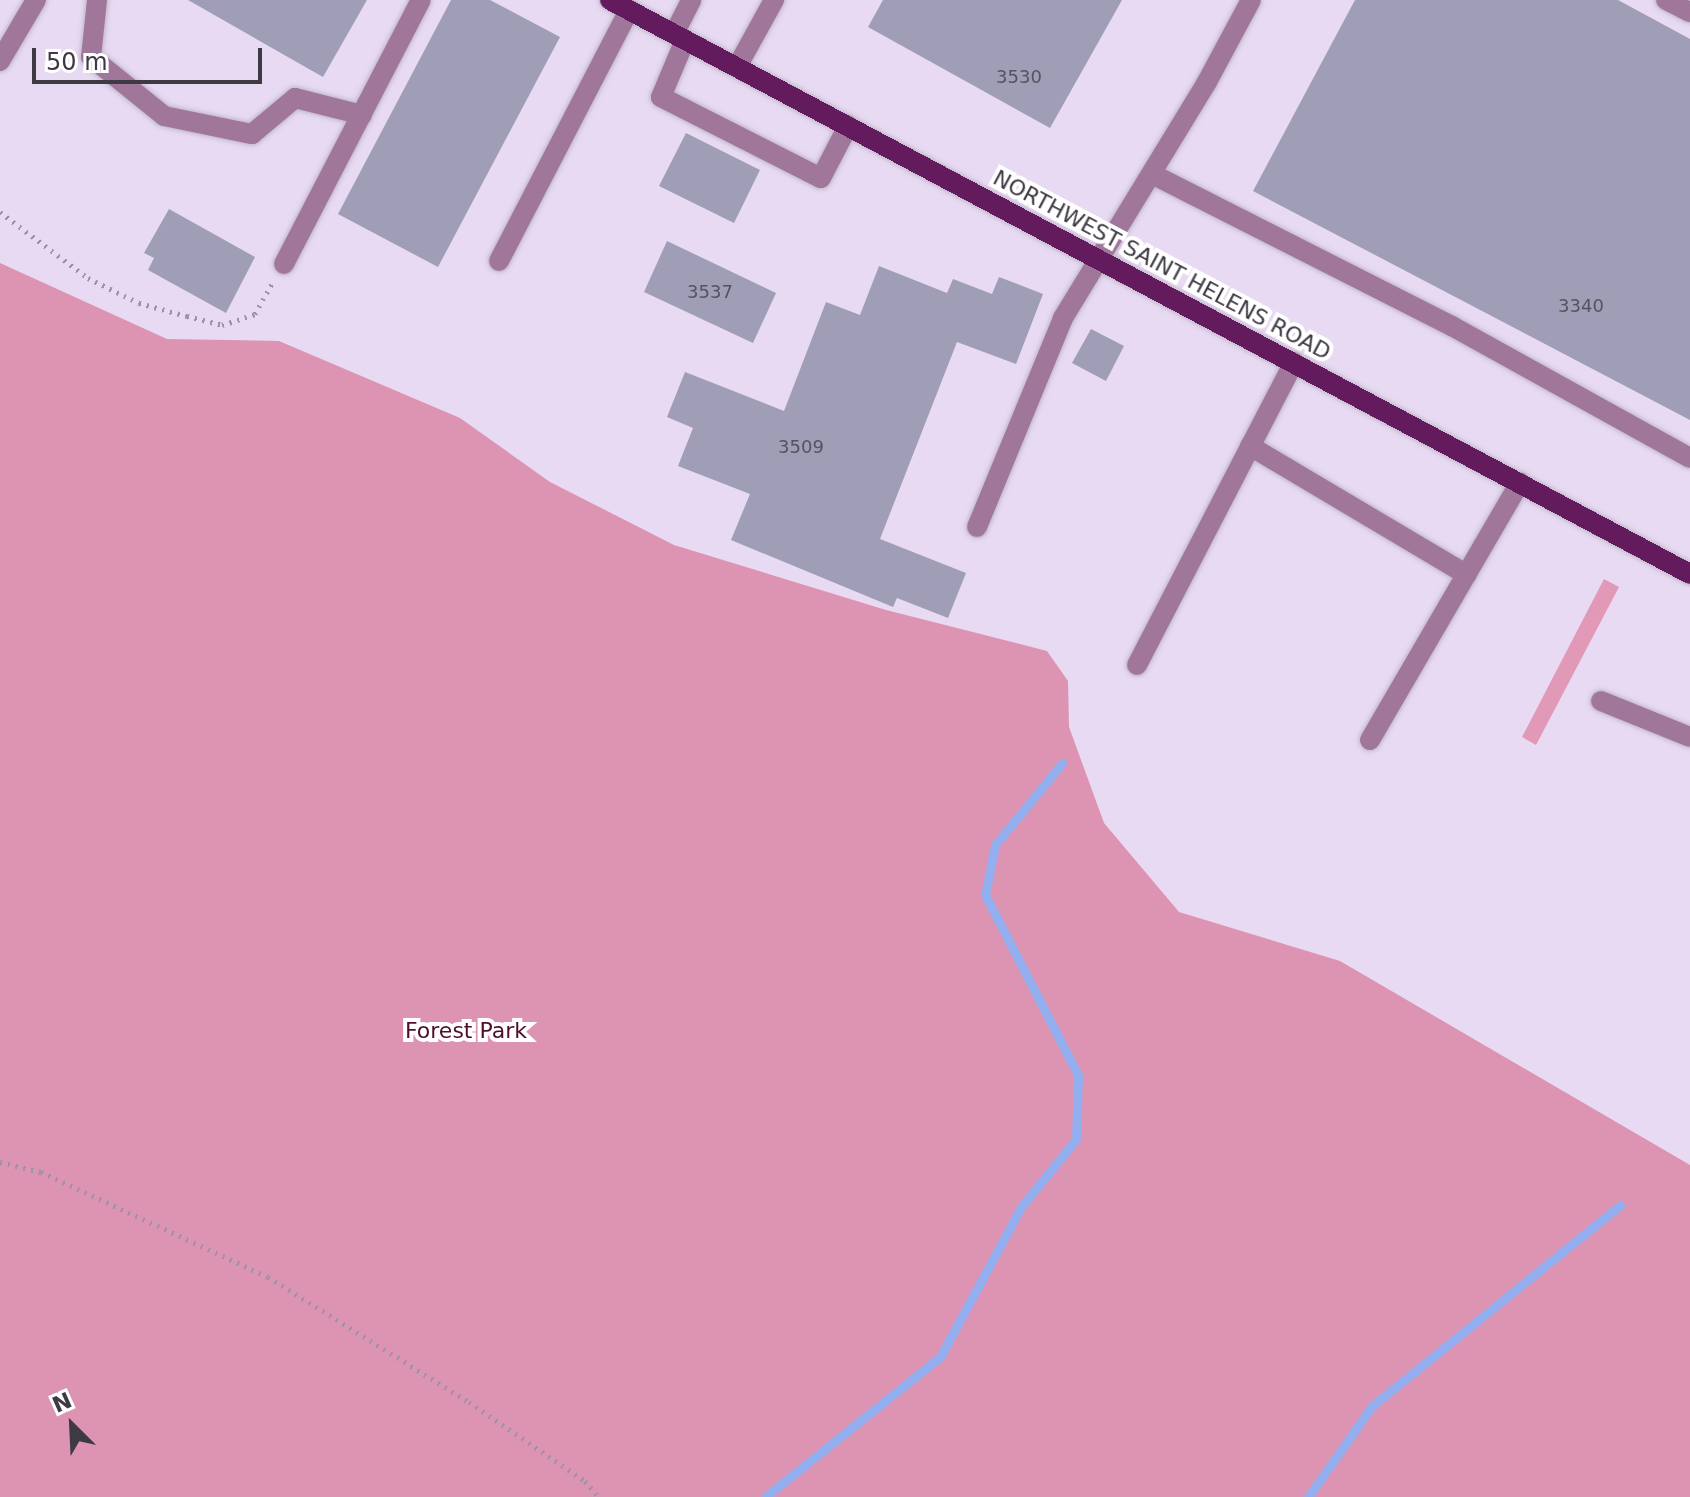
<!DOCTYPE html>
<html>
<head>
<meta charset="utf-8">
<style>
  body { margin:0 }
  #map { position:relative; width:1690px; height:1497px; overflow:hidden; background:#e7daf2; font-family:"DejaVu Sans",sans-serif }
  div>[style] { position:absolute }
  [style*='--x'] { left:calc(var(--x)*1px); top:calc(var(--y)*1px); width:calc(var(--w)*1px); rotate:calc(var(--a)*1deg) }
  .green>* { inset:0; background:#e298b7 }
  .forest>* { inset:0; background:#dd93b2 }
  .stream>* { height:9px; margin:-4.5px; padding:0 4.5px; transform-origin:4.5px; border-radius:4.5px; background:#94afef }
  .building>* { inset:0; background:#9f9eb6 }
  .path>* { height:5px; margin-top:-2.5px; transform-origin:0; background:repeating-linear-gradient(90deg,#9d93a5 0 2px,transparent 0 8px) }
  .roads { filter:drop-shadow(0 0 2px #c2b7cc) drop-shadow(0 0 2px #c2b7cc) }
  .minor>* { height:20px; margin:-10px; padding:0 10px; transform-origin:10px; border-radius:10px; background:#a0779a }
  .major>* { height:20px; margin:-10px; padding:0 10px; transform-origin:10px; border-radius:10px; background:#641b5e }
  span { translate:-50% -50%; white-space:nowrap; text-align:center; line-height:1.15; -webkit-text-stroke:8px #fff; paint-order:stroke }
  .number-label { font-size:18px; color:#565260 }
  .number-label span { -webkit-text-stroke-width:0 }
  .street-label { font-size:22px; color:#3e3943 }
  .park-label { font-size:22px; color:#4f0d30 }
  .north { position:absolute; left:32px; top:1385px; width:80px; height:80px; -webkit-text-stroke:6px #fff; paint-order:stroke; rotate:336deg; font-size:22px; font-weight:700; line-height:32px; text-align:center; color:#3e3943 }
  .north::after { content:''; display:block; margin:auto; width:28px; height:36px; background:#3e3943; clip-path:polygon(50% 0,100% 100%,50% 72%,0 100%) }
  .scale { position:absolute; left:32px; top:48px; width:230px; height:36px; box-sizing:border-box; border:4px solid #3e3943; border-top:0; padding-left:10px; font-size:24px; line-height:28px; white-space:nowrap; color:#3e3943; -webkit-text-stroke:6px #fff; paint-order:stroke }
</style>
</head>
<body>
<div id="map">
  <div class="green">
    <i style="clip-path:polygon(1604px 579px,1619px 587px,1536px 745px,1522px 737px)"></i>
  </div>
  <div class="forest">
    <i style="clip-path:polygon(0 263px,167px 339px,279px 341px,460px 418px,550px 482px,674px 545px,886px 610px,1047px 651px,1068px 681px,1069px 727px,1104px 823px,1179px 912px,1340px 961px,1690px 1165px,1690px 1497px,0 1497px)"></i>
  </div>
  <div class="stream">
    <i style="--x:765;--y:1497;--w:224;--a:-38.7"></i>
    <i style="--x:940;--y:1357;--w:170;--a:-61.6"></i>
    <i style="--x:1021;--y:1207;--w:87;--a:-51"></i>
    <i style="--x:1076;--y:1139;--w:64;--a:-88.2"></i>
    <i style="--x:1078;--y:1075;--w:203;--a:-117.3"></i>
    <i style="--x:985;--y:895;--w:51;--a:-78.7"></i>
    <i style="--x:995;--y:845;--w:106;--a:-50.7"></i>
    <i style="--x:1308;--y:1497;--w:111;--a:-54.9"></i>
    <i style="--x:1372;--y:1406;--w:319;--a:-39"></i>
  </div>
  <div class="building">
    <i style="clip-path:polygon(188px 0,367px 0,323px 77px)"></i>
    <i style="clip-path:polygon(451px 0,490px 0,560px 37px,438px 267px,338px 214px)"></i>
    <i style="clip-path:polygon(883px 0,1122px 0,1050px 128px,868px 27px)"></i>
    <i style="clip-path:polygon(1355px 0,1618px 0,1690px 39px,1690px 420px,1253px 191px)"></i>
    <i style="clip-path:polygon(686px 133px,760px 170px,734px 223px,659px 186px)"></i>
    <i style="clip-path:polygon(169px 209px,255px 257px,226px 313px,148px 270px,154px 258px,144px 253px)"></i>
    <i style="clip-path:polygon(667px 241px,776px 293px,753px 343px,644px 292px)"></i>
    <i style="clip-path:polygon(879px 266px,947px 293px,953px 279px,992px 294px,999px 277px,1043px 294px,1016px 364px,957px 342px,880px 539px,966px 573px,948px 618px,897px 598px,893px 607px,731px 540px,750px 494px,678px 466px,693px 428px,667px 417px,685px 372px,784px 411px,826px 302px,860px 315px)"></i>
    <i style="clip-path:polygon(1091px 329px,1124px 346px,1106px 381px,1072px 363px)"></i>
  </div>
  <div class="path">
    <i style="--x:0;--y:212;--w:110;--a:36.9"></i>
    <i style="--x:88;--y:278;--w:57;--a:26.1"></i>
    <i style="--x:139;--y:303;--w:50;--a:15.2"></i>
    <i style="--x:187;--y:316;--w:36;--a:14"></i>
    <i style="--x:222;--y:325;--w:35;--a:-18"></i>
    <i style="--x:255;--y:314;--w:37;--a:-61"></i>
    <i style="--x:0;--y:1162;--w:42;--a:13.7"></i>
    <i style="--x:41;--y:1172;--w:250;--a:24.8"></i>
    <i style="--x:268;--y:1277;--w:237;--a:31.9"></i>
    <i style="--x:469;--y:1402;--w:140;--a:34.3"></i>
    <i style="--x:585;--y:1481;--w:21;--a:49"></i>
  </div>
  <div class="roads">
    <div class="minor">
      <i style="--x:97;--y:0;--w:57;--a:96"></i>
      <i style="--x:91;--y:57;--w:94;--a:38.9"></i>
      <i style="--x:164;--y:116;--w:90;--a:11.6"></i>
      <i style="--x:252;--y:134;--w:56;--a:-39.9"></i>
      <i style="--x:295;--y:98;--w:69;--a:14.2"></i>
      <i style="--x:1666;--y:0;--w:27;--a:27"></i>
      <i style="--x:674;--y:34;--w:38;--a:-63"></i>
      <i style="--x:685;--y:40;--w:62;--a:112.8"></i>
      <i style="--x:661;--y:97;--w:179;--a:26.9"></i>
      <i style="--x:821;--y:178;--w:59;--a:-62.6"></i>
      <i style="--x:0;--y:61;--w:71;--a:-59.5"></i>
      <i style="--x:737;--y:67;--w:77;--a:-61.1"></i>
      <i style="--x:1152;--y:174;--w:336;--a:26.9"></i>
      <i style="--x:1452;--y:326;--w:272;--a:29"></i>
      <i style="--x:499;--y:261;--w:283;--a:-62.6"></i>
      <i style="--x:284;--y:264;--w:297;--a:-62.6"></i>
      <i style="--x:1250;--y:446;--w:252;--a:30.7"></i>
      <i style="--x:977;--y:527;--w:226;--a:-67.6"></i>
      <i style="--x:1063;--y:318;--w:276;--a:-58.6"></i>
      <i style="--x:1207;--y:82;--w:93;--a:-61.8"></i>
      <i style="--x:1137;--y:665;--w:341;--a:-62.6"></i>
      <i style="--x:1601;--y:701;--w:96;--a:22"></i>
      <i style="--x:1370;--y:740;--w:298;--a:-59.8"></i>
    </div>
    <div class="major">
      <i style="--x:610;--y:0;--w:1223;--a:27.99"></i>
    </div>
  </div>
  <div class="number-label">
    <span style="left:1019px;top:77px">3530</span>
    <span style="left:710px;top:292px">3537</span>
    <span style="left:1581px;top:306px">3340</span>
    <span style="left:801px;top:447px">3509</span>
  </div>
  <div class="street-label">
    <span style="left:1162px;top:265px;rotate:28deg">NORTHWEST SAINT HELENS ROAD</span>
  </div>
  <div class="park-label">
    <span style="left:466px;top:1031px">Forest Park</span>
  </div>
  <div class="north">N</div>
  <div class="scale">50 m</div>
</div>
</body>
</html>
